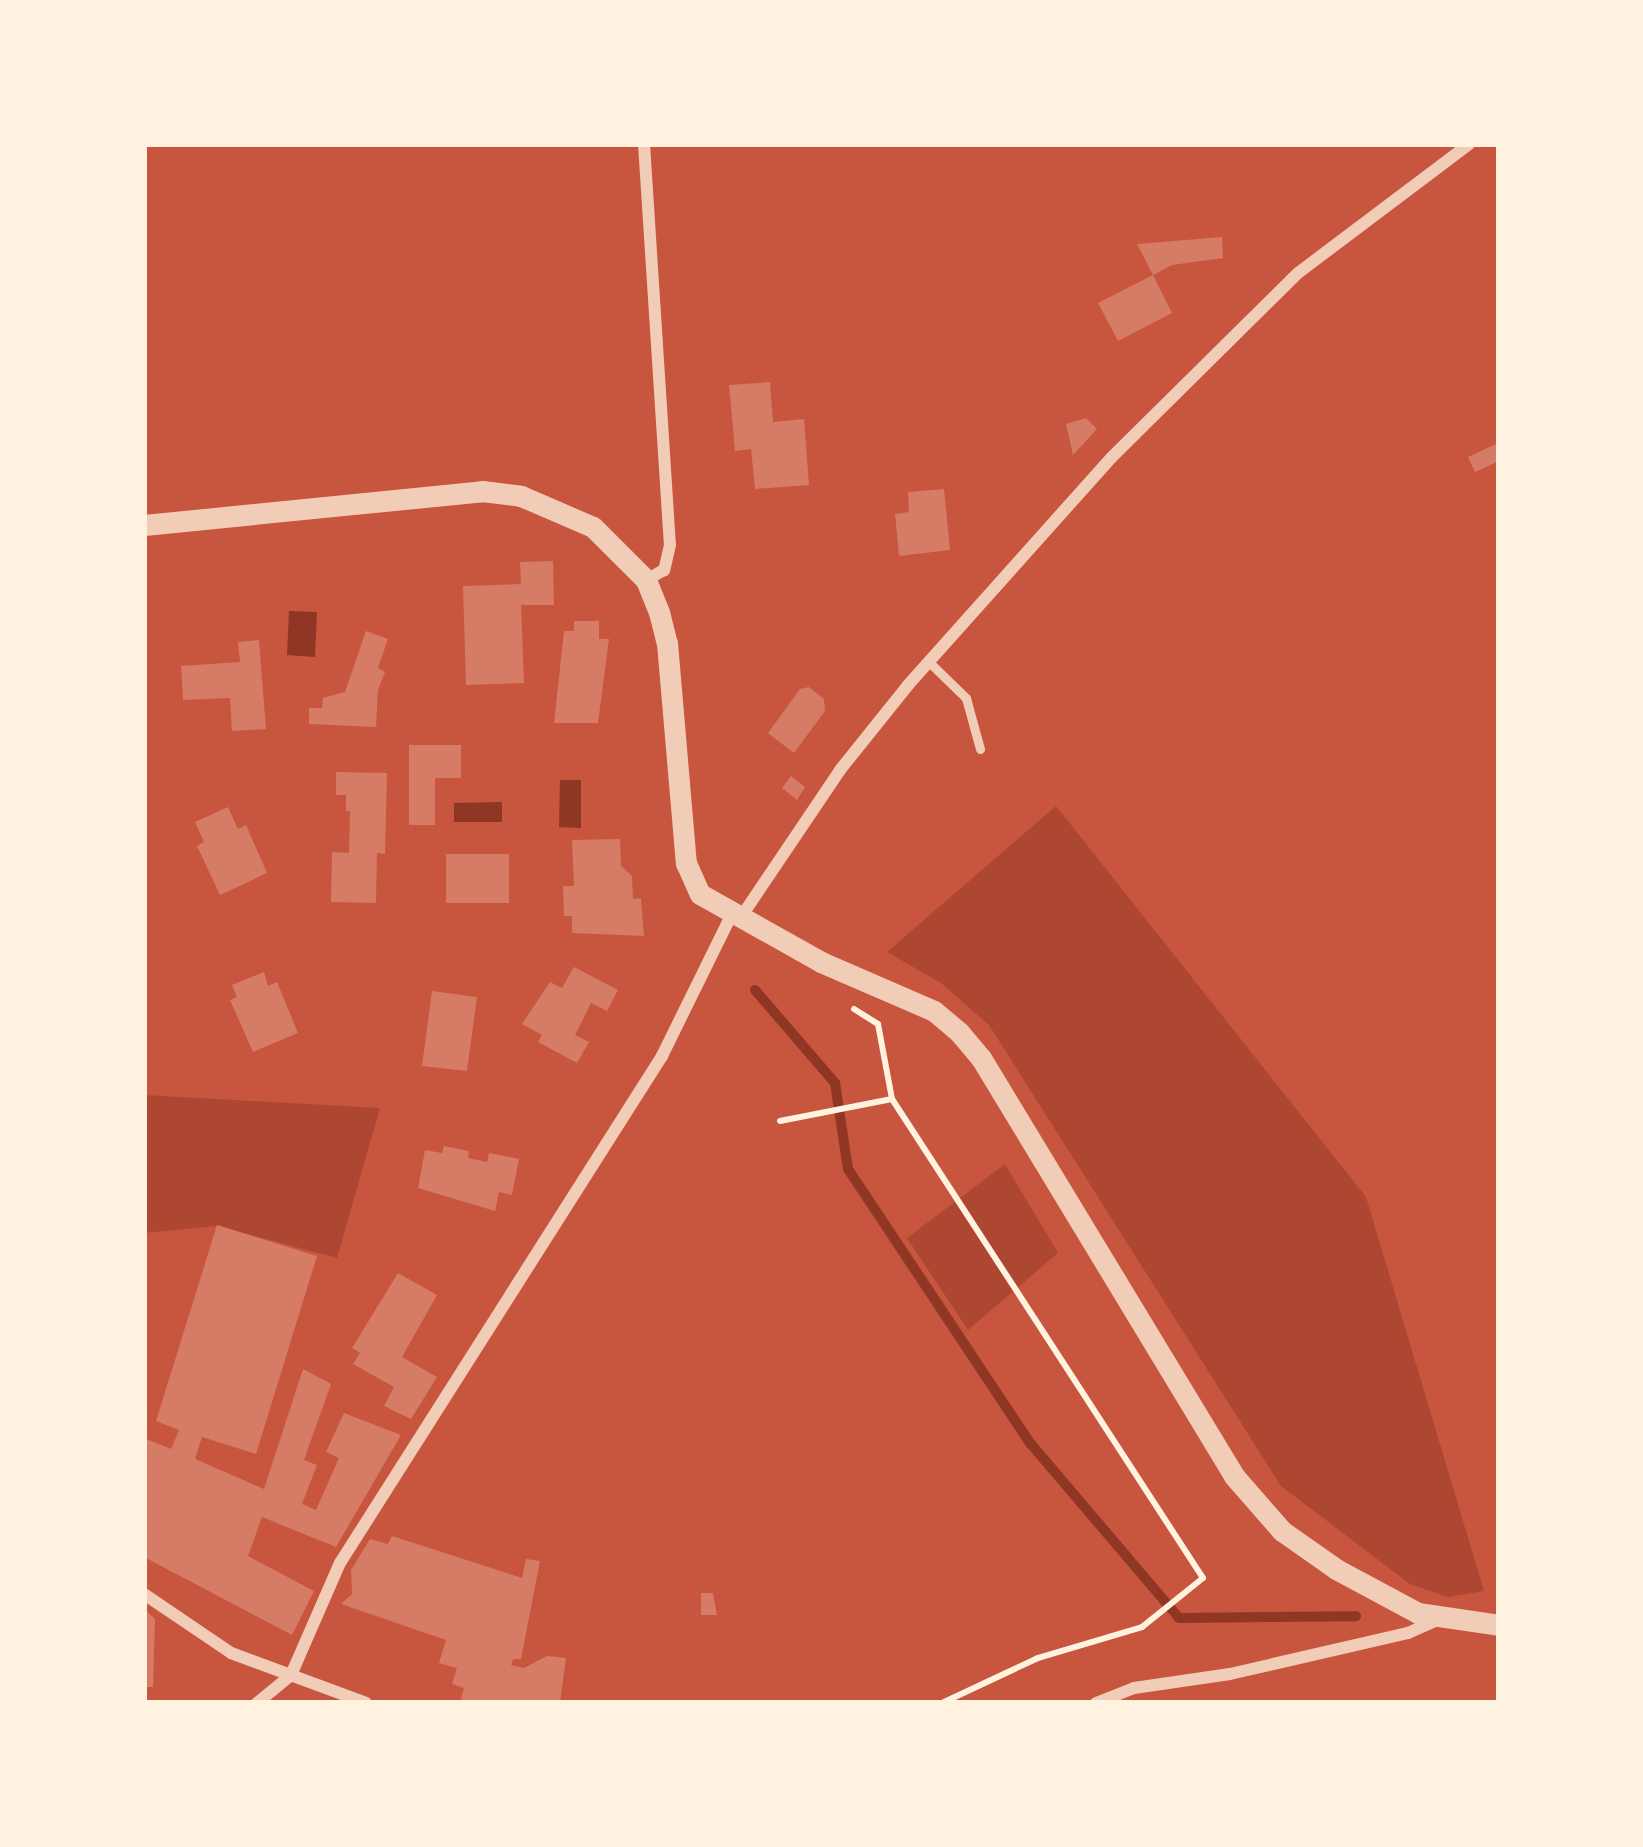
<!DOCTYPE html>
<html>
<head>
<meta charset="utf-8">
<style>
  body { margin:0 }
  #map { position:relative; width:1643px; height:1847px; overflow:hidden; background:#c8553d; font-family:"Playfair Display",serif }
  div>[style] { position:absolute }
  [style*='--x'] { left:calc(var(--x)*1px); top:calc(var(--y)*1px); width:calc(var(--w)*1px); rotate:calc(var(--a)*1deg) }
  .green>* { inset:0; background:#ae4732 }
  .water>* { inset:0; background:#8f3625 }
  .stream>* { height:10px; margin:-5px; padding:0 5px; transform-origin:5px; border-radius:5px; background:#8f3625 }
  .building>* { inset:0; background:#d67c66 }
  .path>* { height:6px; margin:-3px; padding:0 3px; transform-origin:3px; border-radius:3px; background:#fff3e0 }
  .service>* { height:9px; margin:-4.5px; padding:0 4.5px; transform-origin:4.5px; border-radius:4.5px; background:#f1ccb7 }
  .minor>* { height:12px; margin:-6px; padding:0 6px; transform-origin:6px; border-radius:6px; background:#f1ccb7 }
  .tertiary>* { height:21px; margin:-10.5px; padding:0 10.5px; transform-origin:10.5px; border-radius:10.5px; background:#f1ccb7 }
  span { translate:-50% -50%; white-space:nowrap; text-align:center; line-height:1.15; -webkit-text-stroke:12px #fff3e0; paint-order:stroke }
  .frame { position:absolute; inset:0; border:147px solid #fff3e0; pointer-events:none }
</style>
</head>
<body>
<div id="map">
  <div class="green">
    <i style="clip-path:polygon(1056px 806px,1366px 1197px,1484px 1591px,1448px 1597px,1410px 1584px,1281px 1486px,989px 1025px,941px 983px,887px 952px)"></i>
    <i style="clip-path:polygon(144px 1095px,380px 1108px,337px 1258px,217px 1226px,144px 1233px)"></i>
    <i style="clip-path:polygon(1005px 1164px,1058px 1253px,968px 1330px,907px 1238px)"></i>
  </div>
  <div class="water">
    <i style="clip-path:polygon(289px 611px,317px 612px,315px 657px,287px 655px)"></i>
    <i style="clip-path:polygon(560px 780px,581px 780px,581px 828px,559px 827px)"></i>
    <i style="clip-path:polygon(502px 802px,502px 822px,454px 822px,454px 803px)"></i>
  </div>
  <div class="stream">
    <i style="--x:755;--y:990;--w:123;--a:49.3"></i>
    <i style="--x:835;--y:1083;--w:87;--a:81.4"></i>
    <i style="--x:848;--y:1169;--w:330;--a:56.4"></i>
    <i style="--x:1031;--y:1444;--w:228;--a:49.6"></i>
    <i style="--x:1179;--y:1618;--w:177;--a:-0.6"></i>
  </div>
  <div class="building">
    <i style="clip-path:polygon(1222px 237px,1223px 258px,1172px 265px,1153px 275px,1137px 244px)"></i>
    <i style="clip-path:polygon(1153px 275px,1172px 313px,1118px 341px,1098px 303px)"></i>
    <i style="clip-path:polygon(770px 382px,773px 422px,804px 419px,809px 485px,755px 489px,751px 449px,735px 451px,729px 385px)"></i>
    <i style="clip-path:polygon(1086px 418px,1097px 429px,1073px 455px,1066px 424px)"></i>
    <i style="clip-path:polygon(1496px 444px,1499px 461px,1475px 472px,1468px 457px)"></i>
    <i style="clip-path:polygon(944px 489px,950px 550px,899px 556px,895px 514px,909px 512px,908px 492px)"></i>
    <i style="clip-path:polygon(553px 561px,554px 605px,521px 605px,524px 683px,466px 685px,463px 586px,521px 584px,520px 562px)"></i>
    <i style="clip-path:polygon(574px 621px,599px 621px,599px 639px,609px 639px,598px 723px,554px 723px,564px 631px,574px 631px)"></i>
    <i style="clip-path:polygon(366px 631px,388px 639px,378px 668px,385px 672px,378px 690px,376px 727px,309px 724px,309px 708px,322px 708px,323px 698px,345px 692px)"></i>
    <i style="clip-path:polygon(259px 640px,266px 729px,232px 731px,230px 698px,183px 700px,181px 666px,240px 662px,238px 642px)"></i>
    <i style="clip-path:polygon(809px 687px,824px 699px,825px 711px,794px 753px,768px 733px,800px 689px)"></i>
    <i style="clip-path:polygon(409px 745px,461px 745px,461px 778px,435px 778px,435px 825px,409px 825px)"></i>
    <i style="clip-path:polygon(336px 772px,387px 773px,385px 854px,377px 853px,376px 903px,331px 902px,332px 852px,349px 853px,350px 811px,346px 811px,346px 795px,336px 795px)"></i>
    <i style="clip-path:polygon(791px 776px,805px 787px,797px 800px,782px 788px)"></i>
    <i style="clip-path:polygon(228px 807px,238px 829px,246px 825px,267px 873px,220px 895px,197px 846px,204px 842px,195px 822px)"></i>
    <i style="clip-path:polygon(620px 839px,621px 866px,632px 876px,633px 899px,641px 898px,644px 936px,572px 933px,572px 916px,564px 916px,563px 886px,574px 886px,572px 840px)"></i>
    <i style="clip-path:polygon(446px 854px,509px 854px,509px 903px,446px 903px)"></i>
    <i style="clip-path:polygon(574px 967px,618px 990px,607px 1011px,591px 1003px,575px 1035px,589px 1042px,577px 1063px,538px 1042px,542px 1035px,522px 1024px,550px 982px,562px 988px)"></i>
    <i style="clip-path:polygon(264px 972px,268px 986px,277px 982px,298px 1033px,253px 1052px,230px 1000px,237px 997px,232px 985px)"></i>
    <i style="clip-path:polygon(432px 991px,477px 997px,467px 1071px,422px 1066px)"></i>
    <i style="clip-path:polygon(444px 1146px,469px 1151px,468px 1158px,487px 1162px,489px 1153px,519px 1159px,512px 1195px,499px 1192px,495px 1211px,418px 1188px,425px 1150px,442px 1153px)"></i>
    <i style="clip-path:polygon(217px 1225px,317px 1256px,256px 1454px,202px 1437px,195px 1459px,264px 1489px,303px 1369px,331px 1384px,304px 1460px,317px 1465px,302px 1504px,316px 1510px,339px 1458px,326px 1452px,344px 1413px,401px 1435px,336px 1547px,262px 1517px,248px 1556px,314px 1591px,292px 1635px,144px 1557px,144px 1438px,171px 1449px,179px 1430px,156px 1421px)"></i>
    <i style="clip-path:polygon(398px 1273px,437px 1295px,402px 1357px,437px 1377px,411px 1419px,384px 1406px,394px 1387px,353px 1364px,360px 1353px,352px 1348px)"></i>
    <i style="clip-path:polygon(392px 1536px,522px 1578px,526px 1559px,540px 1561px,521px 1659px,513px 1659px,511px 1665px,524px 1668px,547px 1656px,566px 1658px,560px 1703px,460px 1703px,464px 1688px,452px 1684px,457px 1668px,439px 1663px,446px 1640px,341px 1604px,352px 1594px,351px 1570px,370px 1539px,388px 1544px)"></i>
    <i style="clip-path:polygon(701px 1593px,713px 1593px,717px 1615px,701px 1615px)"></i>
    <i style="clip-path:polygon(144px 1609px,155px 1619px,153px 1687px,144px 1687px)"></i>
  </div>
  <div class="path">
    <i style="--x:854;--y:1009;--w:28;--a:32"></i>
    <i style="--x:878;--y:1024;--w:76;--a:79.4"></i>
    <i style="--x:780;--y:1121;--w:114;--a:-11.1"></i>
    <i style="--x:892;--y:1099;--w:571;--a:57.01"></i>
    <i style="--x:1203;--y:1578;--w:78;--a:141.2"></i>
    <i style="--x:1142;--y:1627;--w:109;--a:163.4"></i>
    <i style="--x:1038;--y:1658;--w:106;--a:154.9"></i>
  </div>
  <div class="service">
    <i style="--x:929;--y:662;--w:52;--a:44.2"></i>
    <i style="--x:966;--y:698;--w:53;--a:74.6"></i>
  </div>
  <div class="minor">
    <i style="--x:644;--y:144;--w:402;--a:86.3"></i>
    <i style="--x:670;--y:545;--w:26;--a:103"></i>
    <i style="--x:664;--y:570;--w:21;--a:151"></i>
    <i style="--x:741;--y:917;--w:177;--a:-56"></i>
    <i style="--x:840;--y:770;--w:109;--a:-51.3"></i>
    <i style="--x:908;--y:685;--w:306;--a:-48.2"></i>
    <i style="--x:1112;--y:457;--w:262;--a:-44.7"></i>
    <i style="--x:1298;--y:273;--w:214;--a:-37"></i>
    <i style="--x:144;--y:1594;--w:105;--a:34.1"></i>
    <i style="--x:231;--y:1653;--w:144;--a:20.3"></i>
    <i style="--x:257;--y:1703;--w:44;--a:-39.5"></i>
    <i style="--x:291;--y:1675;--w:122;--a:-66.4"></i>
    <i style="--x:340;--y:1563;--w:601;--a:-57.58"></i>
    <i style="--x:662;--y:1056;--w:158;--a:-63.8"></i>
    <i style="--x:1096;--y:1703;--w:41;--a:-21.5"></i>
    <i style="--x:1134;--y:1688;--w:97;--a:-8.3"></i>
    <i style="--x:1230;--y:1674;--w:183;--a:-13"></i>
    <i style="--x:1408;--y:1633;--w:32;--a:-24"></i>
  </div>
  <div class="tertiary">
    <i style="--x:144;--y:525;--w:340;--a:-5.7"></i>
    <i style="--x:482;--y:491;--w:39;--a:7"></i>
    <i style="--x:521;--y:496;--w:78;--a:23.3"></i>
    <i style="--x:593;--y:527;--w:75;--a:45"></i>
    <i style="--x:646;--y:580;--w:35;--a:68"></i>
    <i style="--x:659;--y:612;--w:32;--a:76"></i>
    <i style="--x:667;--y:643;--w:221;--a:85.1"></i>
    <i style="--x:686;--y:863;--w:34;--a:66"></i>
    <i style="--x:700;--y:894;--w:139;--a:29.3"></i>
    <i style="--x:821;--y:962;--w:123;--a:23.4"></i>
    <i style="--x:934;--y:1011;--w:33;--a:40"></i>
    <i style="--x:959;--y:1032;--w:34;--a:50"></i>
    <i style="--x:981;--y:1058;--w:489;--a:58.8"></i>
    <i style="--x:1234;--y:1476;--w:73;--a:48.9"></i>
    <i style="--x:1282;--y:1531;--w:66;--a:35.1"></i>
    <i style="--x:1336;--y:1569;--w:93;--a:28.2"></i>
    <i style="--x:1418;--y:1613;--w:82;--a:8.4"></i>
  </div>
  <div class="frame"></div>
</div>
</body>
</html>
